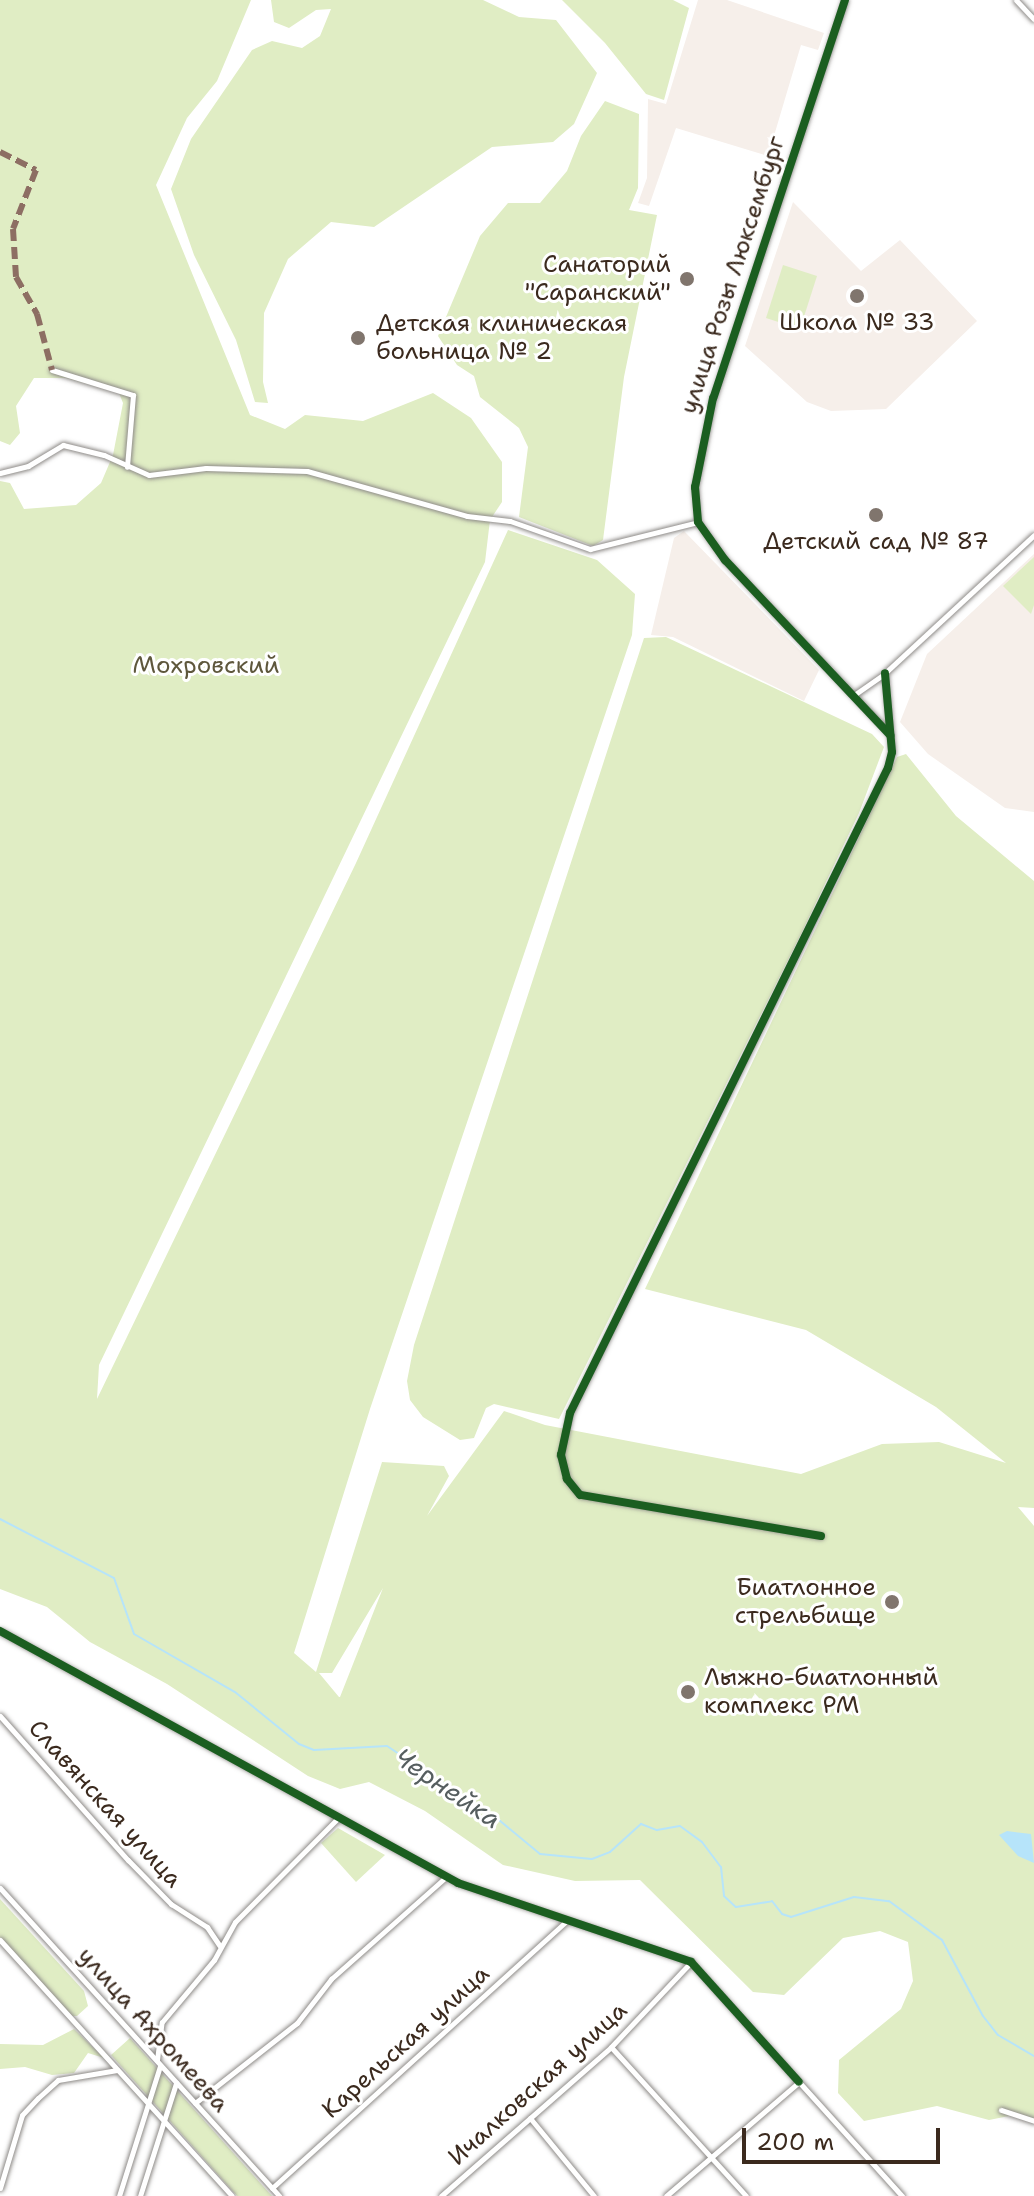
<!DOCTYPE html>
<html>
<head>
<meta charset="utf-8">
<style>
  body { margin:0 }
  #map { position:relative; width:1034px; height:2196px; overflow:hidden; background:#fff; font-family:"Shantell Sans",sans-serif }
  div>[style] { position:absolute }
  [style*='--x'] { left:calc(var(--x)*1px); top:calc(var(--y)*1px); width:calc(var(--w)*1px); rotate:calc(var(--a)*1deg) }
  .built>* { inset:0; background:#f6efea }
  .green>* { inset:0; background:#e0edc4 }
  .water>* { inset:0; background:#b6e4fa }
  .stream>* { height:2px; margin:-1px; padding:0 1px; transform-origin:1px; border-radius:1px; background:#b6e4fa }
  .roads { filter:drop-shadow(0 0 2px #8e8b88) drop-shadow(0 0 2px #8e8b88) }
  .minor>* { height:5px; margin:-2.5px; padding:0 2.5px; transform-origin:2.5px; border-radius:2.5px; background:#fff }
  .quiet>* { height:6px; margin-top:-3px; transform-origin:0; background:repeating-linear-gradient(90deg,#8d6e63 0 12px,transparent 0 18px) }
  .cycleway>* { height:8px; margin:-4px; padding:0 4px; transform-origin:4px; border-radius:4px; background:#1b5e20 }
  .dots>* { width:22px; height:22px; translate:-50% -50%; box-sizing:border-box; border:4px solid #fff; border-radius:50% }
  span { translate:-50% -50%; white-space:nowrap; text-align:center; line-height:1.15; -webkit-text-stroke:6px #fff; paint-order:stroke }
  .poi-label { font-size:24px; color:#3b2a1e }
  .right { translate:-100% -50%; text-align:right }
  .left { translate:0 -50%; text-align:left }
  .street-label { font-size:24px; color:#3b2a1e }
  .park-label { font-size:24px; color:#5e573c }
  .water-label { font-size:26px; color:#565e5f; font-style:italic }
  .scale { position:absolute; left:742px; top:2128px; width:198px; height:36px; box-sizing:border-box; border:4px solid #3b2a1e; border-top:0; padding-left:10px; font-size:24px; line-height:28px; white-space:nowrap; color:#3b2a1e; -webkit-text-stroke:6px #fff; paint-order:stroke }
</style>
</head>
<body>
<div id="map">
  <div class="built">
    <i style="clip-path:polygon(698px 0,727px 0,824px 33px,818px 50px,801px 45px,768px 156px,676px 128px,649px 206px,638px 203px,647px 178px,648px 99px,666px 104px)"></i>
    <i style="clip-path:polygon(793px 202px,861px 271px,900px 240px,977px 321px,886px 409px,831px 411px,807px 402px,745px 346px)"></i>
    <i style="clip-path:polygon(684px 531px,819px 670px,804px 701px,673px 637px,651px 635px,674px 538px)"></i>
    <i style="clip-path:polygon(1034px 554px,1034px 812px,1005px 808px,928px 754px,900px 722px,927px 654px)"></i>
  </div>
  <div class="green">
    <i style="clip-path:polygon(evenodd,0 0,251px 0,217px 81px,187px 118px,156px 185px,250px 415px,285px 429px,305px 415px,363px 421px,433px 393px,471px 418px,502px 462px,502px 502px,490px 520px,485px 562px,99px 1365px,97px 1399px,356px 863px,508px 530px,597px 560px,635px 594px,632px 635px,370px 1409px,294px 1653px,316px 1672px,382px 1462px,444px 1466px,449px 1476px,427px 1516px,504px 1411px,545px 1425px,801px 1474px,882px 1444px,939px 1442px,1006px 1463px,936px 1407px,806px 1330px,645px 1289px,897px 757px,906px 754px,956px 816px,1034px 881px,1034px 1508px,1018px 1507px,1034px 1526px,1034px 2120px,1009px 2116px,989px 2120px,937px 2106px,864px 2121px,838px 2093px,839px 2060px,901px 2009px,913px 1981px,908px 1942px,880px 1931px,843px 1938px,784px 1995px,753px 1992px,640px 1880px,575px 1881px,503px 1865px,425px 1811px,369px 1782px,340px 1789px,308px 1776px,167px 1684px,90px 1642px,47px 1607px,0 1589px,0 481px,10px 483px,24px 509px,76px 505px,101px 483px,113px 455px,123px 403px,119px 393px,66px 378px,34px 378px,16px 406px,20px 433px,10px 445px,0 441px,0 0,383px 1588px,340px 1697px,339px 1697px,319px 1673px,332px 1673px,383px 1588px)"></i>
    <i style="clip-path:polygon(271px 0,483px 0,519px 17px,556px 20px,597px 73px,574px 124px,553px 142px,492px 147px,374px 227px,331px 222px,288px 259px,264px 313px,263px 382px,268px 403px,255px 402px,236px 340px,194px 255px,171px 189px,191px 139px,252px 50px,272px 41px,302px 48px,320px 36px,331px 9px,316px 10px,289px 28px,274px 22px)"></i>
    <i style="clip-path:polygon(562px 0,673px 0,689px 8px,664px 100px,646px 94px,605px 43px)"></i>
    <i style="clip-path:polygon(605px 101px,639px 114px,638px 188px,629px 210px,657px 215px,624px 377px,603px 540px,593px 546px,519px 517px,528px 447px,519px 428px,480px 397px,474px 376px,457px 365px,438px 336px,480px 236px,508px 203px,540px 203px,567px 171px,581px 136px)"></i>
    <i style="clip-path:polygon(783px 265px,817px 276px,800px 329px,766px 318px)"></i>
    <i style="clip-path:polygon(1034px 557px,1034px 605px,1031px 614px,1003px 586px)"></i>
    <i style="clip-path:polygon(666px 637px,872px 734px,884px 747px,859px 813px,801px 934px,559px 1419px,494px 1404px,486px 1408px,474px 1438px,460px 1440px,423px 1417px,410px 1400px,407px 1381px,414px 1345px,644px 638px)"></i>
    <i style="clip-path:polygon(338px 1828px,385px 1855px,356px 1882px,321px 1843px)"></i>
    <i style="clip-path:polygon(0 1899px,84px 1991px,88px 2006px,77px 2016px,67px 2016px,0 1942px)"></i>
    <i style="clip-path:polygon(74px 2029px,104px 2058px,88px 2053px,74px 2073px,52px 2075px,25px 2067px,0 2069px,0 2044px,43px 2045px)"></i>
    <i style="clip-path:polygon(130px 2038px,272px 2196px,237px 2196px,111px 2055px)"></i>
  </div>
  <div class="water">
    <i style="clip-path:polygon(1007px 1831px,1031px 1834px,1034px 1863px,1018px 1856px,999px 1835px)"></i>
  </div>
  <div class="stream">
    <i style="--x:0;--y:1519;--w:128;--a:27.4"></i>
    <i style="--x:114;--y:1578;--w:59;--a:70.3"></i>
    <i style="--x:134;--y:1634;--w:116;--a:29.9"></i>
    <i style="--x:235;--y:1692;--w:82;--a:39.1"></i>
    <i style="--x:299;--y:1744;--w:16;--a:22"></i>
    <i style="--x:314;--y:1750;--w:73;--a:-3.1"></i>
    <i style="--x:387;--y:1746;--w:134;--a:33.5"></i>
    <i style="--x:499;--y:1820;--w:53;--a:39.7"></i>
    <i style="--x:540;--y:1854;--w:52;--a:5.5"></i>
    <i style="--x:592;--y:1859;--w:19;--a:-21"></i>
    <i style="--x:610;--y:1852;--w:42;--a:-42.1"></i>
    <i style="--x:641;--y:1824;--w:17;--a:21"></i>
    <i style="--x:657;--y:1830;--w:23;--a:-10"></i>
    <i style="--x:680;--y:1826;--w:27;--a:36"></i>
    <i style="--x:702;--y:1842;--w:31;--a:53"></i>
    <i style="--x:721;--y:1867;--w:29;--a:84"></i>
    <i style="--x:724;--y:1896;--w:16;--a:43"></i>
    <i style="--x:736;--y:1907;--w:36;--a:-9"></i>
    <i style="--x:772;--y:1901;--w:16;--a:52"></i>
    <i style="--x:782;--y:1914;--w:9;--a:18"></i>
    <i style="--x:791;--y:1917;--w:66;--a:-17.6"></i>
    <i style="--x:854;--y:1897;--w:35;--a:7"></i>
    <i style="--x:889;--y:1901;--w:66;--a:36.3"></i>
    <i style="--x:942;--y:1940;--w:86;--a:61.7"></i>
    <i style="--x:983;--y:2016;--w:24;--a:52"></i>
    <i style="--x:998;--y:2035;--w:42;--a:30.3"></i>
  </div>
  <div class="roads">
    <div class="minor">
      <i style="--x:845;--y:0;--w:419;--a:108.3"></i>
      <i style="--x:713;--y:398;--w:91;--a:101.4"></i>
      <i style="--x:695;--y:487;--w:35;--a:85"></i>
      <i style="--x:698;--y:522;--w:47;--a:54.6"></i>
      <i style="--x:725;--y:560;--w:240;--a:46.5"></i>
      <i style="--x:1016;--y:0;--w:26;--a:47"></i>
      <i style="--x:52;--y:370;--w:85;--a:17.2"></i>
      <i style="--x:133;--y:395;--w:72;--a:94.8"></i>
      <i style="--x:0;--y:473;--w:29;--a:-14"></i>
      <i style="--x:28;--y:466;--w:41;--a:-31"></i>
      <i style="--x:63;--y:445;--w:42;--a:13.7"></i>
      <i style="--x:104;--y:455;--w:49;--a:24"></i>
      <i style="--x:149;--y:475;--w:57;--a:-7"></i>
      <i style="--x:206;--y:468;--w:101;--a:1.7"></i>
      <i style="--x:307;--y:471;--w:166;--a:15.7"></i>
      <i style="--x:467;--y:516;--w:43;--a:6.6"></i>
      <i style="--x:510;--y:521;--w:85;--a:19.3"></i>
      <i style="--x:590;--y:549;--w:111;--a:-14"></i>
      <i style="--x:854;--y:695;--w:38;--a:-35"></i>
      <i style="--x:885;--y:673;--w:203;--a:-42.8"></i>
      <i style="--x:821;--y:1536;--w:244;--a:-170.3"></i>
      <i style="--x:580;--y:1495;--w:21;--a:-129"></i>
      <i style="--x:567;--y:1479;--w:25;--a:-104"></i>
      <i style="--x:561;--y:1455;--w:43;--a:-77.9"></i>
      <i style="--x:570;--y:1413;--w:719;--a:-63.76"></i>
      <i style="--x:888;--y:768;--w:16;--a:-76"></i>
      <i style="--x:892;--y:752;--w:79;--a:-95.1"></i>
      <i style="--x:0;--y:1631;--w:523;--a:28.82"></i>
      <i style="--x:458;--y:1883;--w:246;--a:18.7"></i>
      <i style="--x:691;--y:1962;--w:161;--a:48"></i>
      <i style="--x:0;--y:1716;--w:193;--a:48.4"></i>
      <i style="--x:128;--y:1860;--w:62;--a:45.7"></i>
      <i style="--x:171;--y:1904;--w:43;--a:32.6"></i>
      <i style="--x:207;--y:1927;--w:22;--a:56"></i>
      <i style="--x:0;--y:1888;--w:416;--a:47.8"></i>
      <i style="--x:0;--y:1940;--w:345;--a:47.8"></i>
      <i style="--x:611;--y:2047;--w:201;--a:47.8"></i>
      <i style="--x:157;--y:2060;--w:38;--a:-83"></i>
      <i style="--x:162;--y:2022;--w:81;--a:-50"></i>
      <i style="--x:214;--y:1960;--w:43;--a:-61.1"></i>
      <i style="--x:235;--y:1922;--w:145;--a:-45.3"></i>
      <i style="--x:195;--y:2103;--w:130;--a:-38.1"></i>
      <i style="--x:297;--y:2023;--w:56;--a:-52.3"></i>
      <i style="--x:331;--y:1979;--w:154;--a:-41.6"></i>
      <i style="--x:1001;--y:2110;--w:35;--a:18"></i>
      <i style="--x:530;--y:2118;--w:101;--a:50.6"></i>
      <i style="--x:0;--y:2188;--w:76;--a:-73.2"></i>
      <i style="--x:22;--y:2115;--w:23;--a:-47"></i>
      <i style="--x:38;--y:2098;--w:27;--a:-42"></i>
      <i style="--x:58;--y:2080;--w:60;--a:-9.6"></i>
      <i style="--x:272;--y:2188;--w:396;--a:-42.2"></i>
      <i style="--x:119;--y:2196;--w:136;--a:-72.5"></i>
      <i style="--x:140;--y:2196;--w:119;--a:-72.3"></i>
      <i style="--x:441;--y:2196;--w:226;--a:-41.2"></i>
      <i style="--x:611;--y:2047;--w:117;--a:-46.7"></i>
      <i style="--x:666;--y:2196;--w:175;--a:-40.6"></i>
      <i style="--x:799;--y:2082;--w:154;--a:47.9"></i>
    </div>
  </div>
  <div class="quiet">
    <i style="--x:0;--y:152;--w:40;--a:26.6"></i>
    <i style="--x:36;--y:170;--w:63;--a:111.3"></i>
    <i style="--x:13;--y:229;--w:48;--a:86.4"></i>
    <i style="--x:16;--y:277;--w:43;--a:60.4"></i>
    <i style="--x:37;--y:314;--w:58;--a:75"></i>
  </div>
  <div class="cycleway">
    <i style="--x:845;--y:0;--w:419;--a:108.3"></i>
    <i style="--x:713;--y:398;--w:91;--a:101.4"></i>
    <i style="--x:695;--y:487;--w:35;--a:85"></i>
    <i style="--x:698;--y:522;--w:47;--a:54.6"></i>
    <i style="--x:725;--y:560;--w:241;--a:46.7"></i>
    <i style="--x:821;--y:1536;--w:244;--a:-170.3"></i>
    <i style="--x:580;--y:1495;--w:21;--a:-129"></i>
    <i style="--x:567;--y:1479;--w:25;--a:-104"></i>
    <i style="--x:561;--y:1455;--w:43;--a:-77.9"></i>
    <i style="--x:570;--y:1413;--w:719;--a:-63.76"></i>
    <i style="--x:888;--y:768;--w:16;--a:-76"></i>
    <i style="--x:892;--y:752;--w:79;--a:-95.1"></i>
    <i style="--x:0;--y:1631;--w:523;--a:28.82"></i>
    <i style="--x:458;--y:1883;--w:246;--a:18.7"></i>
    <i style="--x:691;--y:1962;--w:161;--a:48"></i>
  </div>
  <div class="dots">
    <i style="left:687px;top:279px;background:#80756d"></i>
    <i style="left:857px;top:296px;background:#80756d"></i>
    <i style="left:358px;top:338px;background:#80756d"></i>
    <i style="left:876px;top:515px;background:#80756d"></i>
    <i style="left:892px;top:1602px;background:#80756d"></i>
    <i style="left:688px;top:1692px;background:#80756d"></i>
  </div>
  <div class="poi-label">
    <span class="right" style="left:671px;top:279px">Санаторий<br>"Саранский"</span>
    <span style="left:857px;top:323px">Школа № 33</span>
    <span class="left" style="left:376px;top:338px">Детская клиническая<br>больница № 2</span>
    <span style="left:876px;top:542px">Детский сад № 87</span>
    <span class="right" style="left:876px;top:1602px">Биатлонное<br>стрельбище</span>
    <span class="left" style="left:704px;top:1692px">Лыжно-биатлонный<br>комплекс РМ</span>
  </div>
  <div class="street-label">
    <span style="left:733px;top:275px;rotate:-72deg">улица Розы Люксембург</span>
    <span style="left:105px;top:1804px;rotate:48deg">Славянская улица</span>
    <span style="left:153px;top:2030px;rotate:48deg">улица Ахромеева</span>
    <span style="left:406px;top:2042px;rotate:-42deg">Карельская улица</span>
    <span style="left:538px;top:2084px;rotate:-42deg">Ичалковская улица</span>
  </div>
  <div class="park-label">
    <span style="left:206px;top:666px">Мохровский</span>
  </div>
  <div class="water-label">
    <span style="left:448px;top:1788px;rotate:34deg">Чернейка</span>
  </div>
  <div class="scale">200 m</div>
</div>
</body>
</html>
